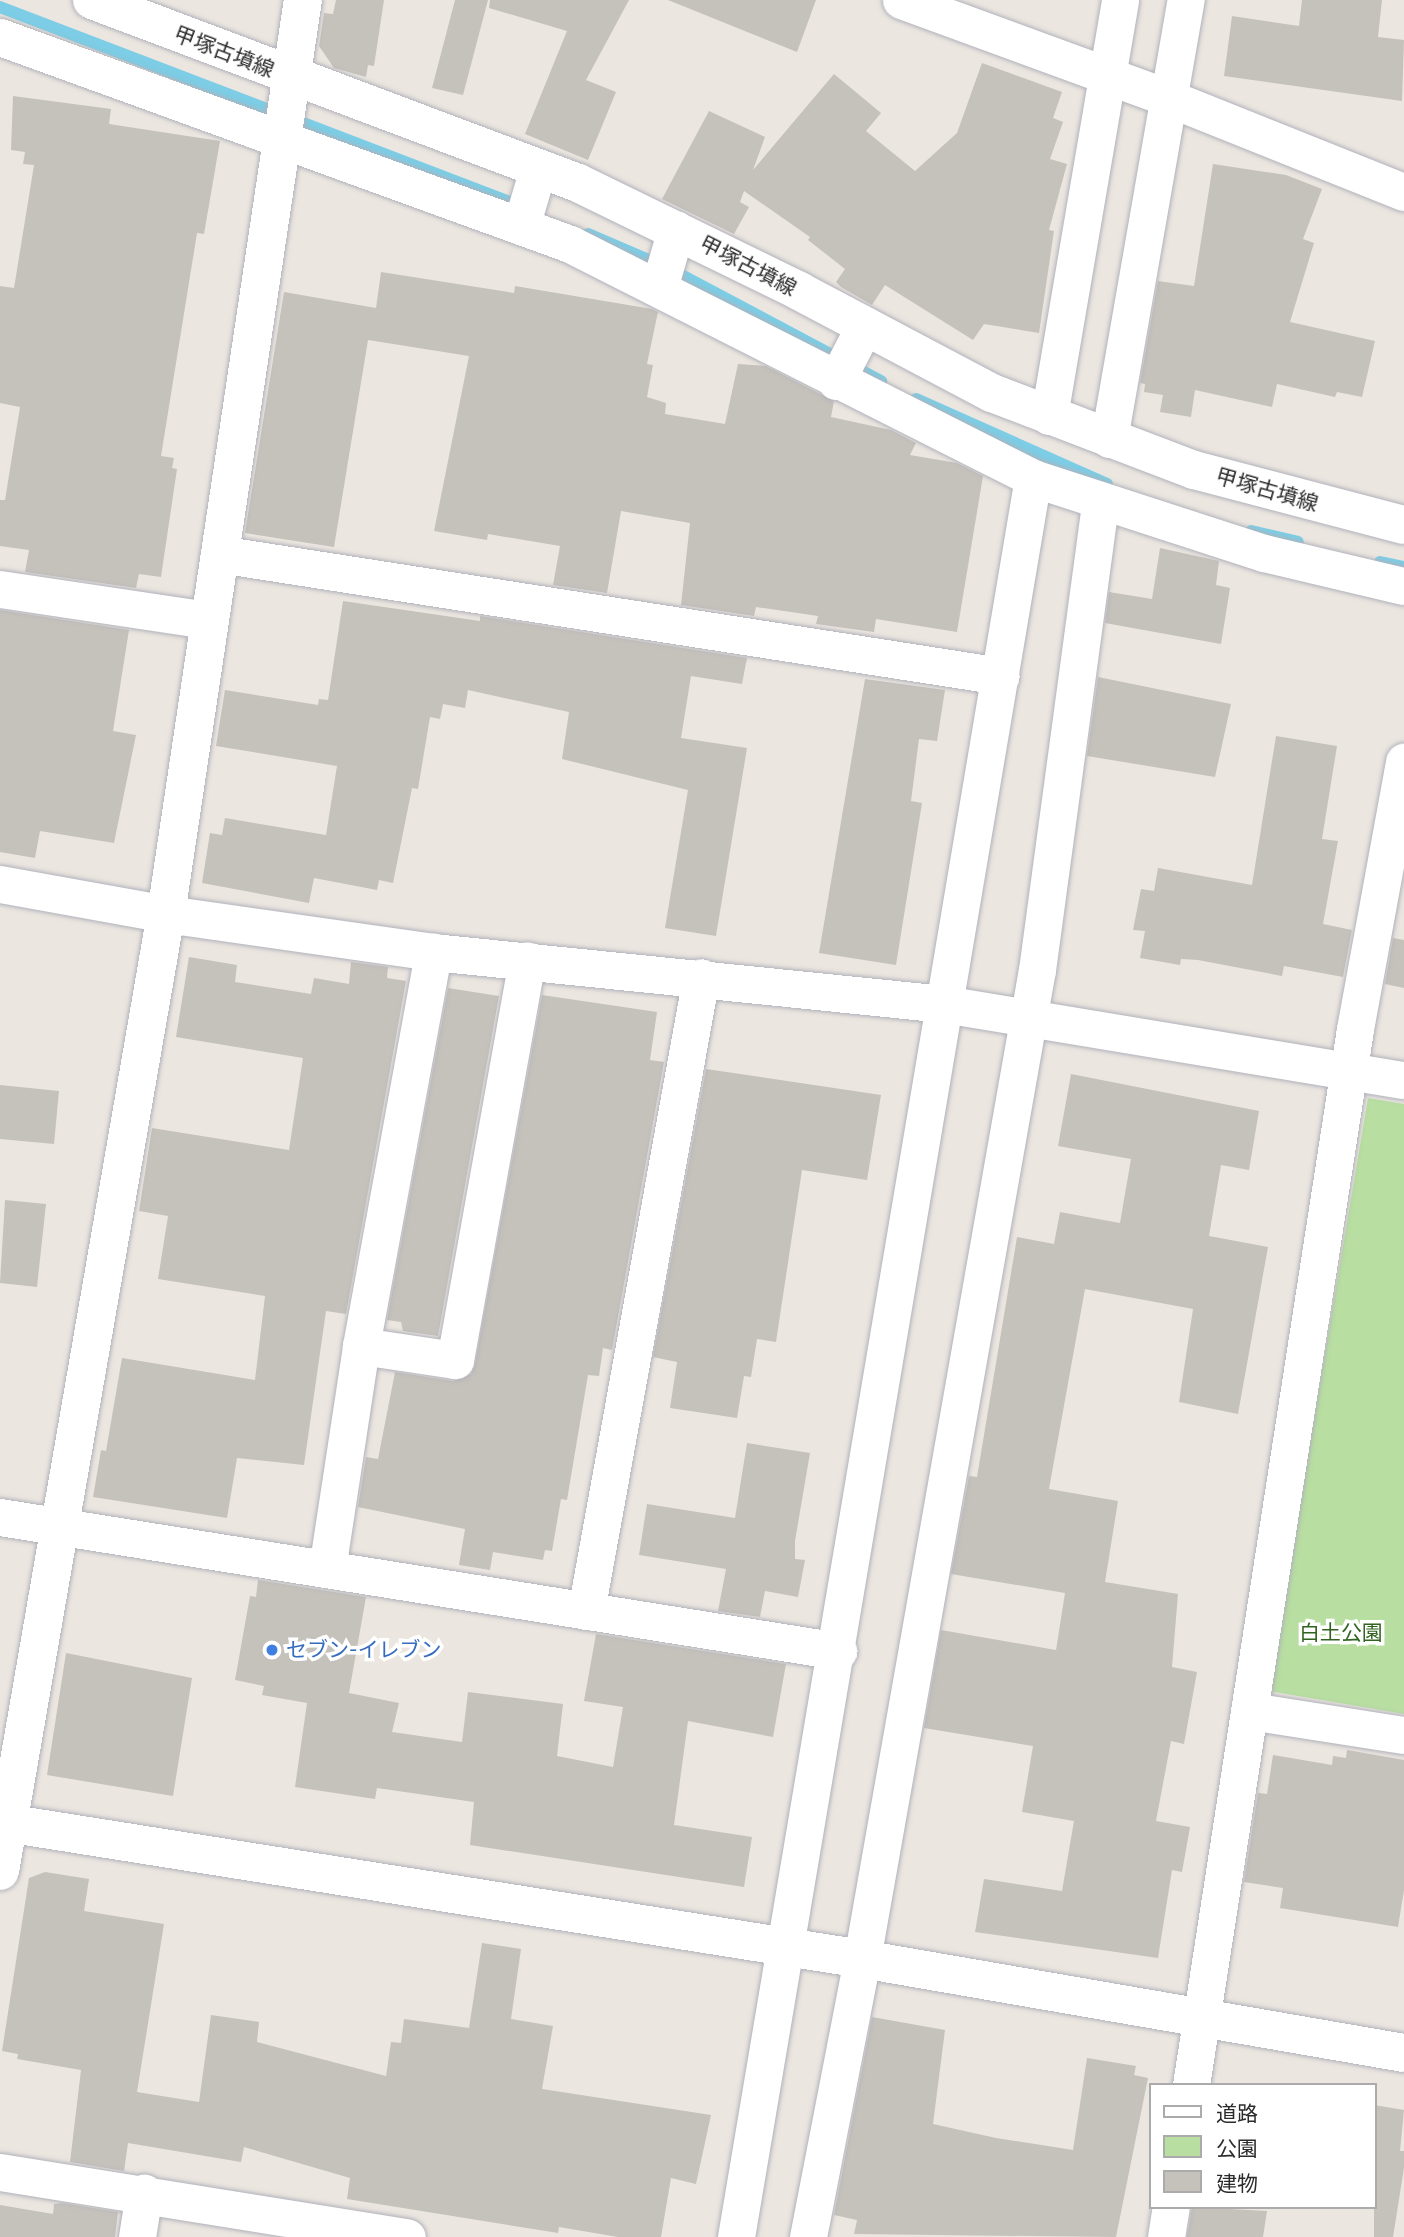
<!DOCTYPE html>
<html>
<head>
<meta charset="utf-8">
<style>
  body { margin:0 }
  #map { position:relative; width:1404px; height:2237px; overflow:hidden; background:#ece6e0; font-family:"Fira Sans","Noto Sans JP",sans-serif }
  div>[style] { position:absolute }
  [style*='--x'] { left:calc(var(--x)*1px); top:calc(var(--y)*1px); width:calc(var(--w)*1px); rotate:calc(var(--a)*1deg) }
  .green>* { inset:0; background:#b8dea1 }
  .stream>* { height:12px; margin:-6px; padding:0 6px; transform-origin:6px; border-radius:6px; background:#7ccde5 }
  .building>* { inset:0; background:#c5c1bb }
  .roads { filter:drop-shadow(0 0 2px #b0b2bb) drop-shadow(0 0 2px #b0b2bb) }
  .minor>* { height:37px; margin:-18.5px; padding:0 18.5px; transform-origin:18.5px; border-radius:18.5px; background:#fff }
  .tertiary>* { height:38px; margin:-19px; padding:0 19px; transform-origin:19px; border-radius:19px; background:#fff }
  .secondary>* { height:38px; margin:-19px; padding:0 19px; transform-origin:19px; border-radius:19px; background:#fff }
  .dots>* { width:19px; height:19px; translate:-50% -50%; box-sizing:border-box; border:4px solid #fff; border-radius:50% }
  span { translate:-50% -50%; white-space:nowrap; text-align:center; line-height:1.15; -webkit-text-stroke:7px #fff; paint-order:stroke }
  .street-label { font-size:21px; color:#2c2c2c }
  .park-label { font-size:21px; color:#316421 }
  .shop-label { font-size:21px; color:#366cbe }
  .left { translate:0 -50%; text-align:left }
  .legend { position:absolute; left:1149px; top:2083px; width:228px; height:126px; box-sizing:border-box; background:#fff; border:2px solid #ababab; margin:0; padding:9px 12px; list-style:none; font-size:21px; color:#2c2c2c }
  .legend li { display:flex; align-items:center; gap:14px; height:35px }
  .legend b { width:35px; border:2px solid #ababab }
</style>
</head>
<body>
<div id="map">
  <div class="green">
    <i style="clip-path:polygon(1368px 1098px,1404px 1104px,1404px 1714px,1268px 1691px)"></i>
  </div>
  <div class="stream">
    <i style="--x:0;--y:7;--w:560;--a:20.93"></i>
    <i style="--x:588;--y:234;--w:91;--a:23.2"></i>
    <i style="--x:672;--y:270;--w:237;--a:28"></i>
    <i style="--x:916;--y:399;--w:209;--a:24"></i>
    <i style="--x:1251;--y:531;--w:48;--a:13.2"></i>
    <i style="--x:1380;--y:562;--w:25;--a:12"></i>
  </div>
  <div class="building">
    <i style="clip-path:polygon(336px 0,384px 0,374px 66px,368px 65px,366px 77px,334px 68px,319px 46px,324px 13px,333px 14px)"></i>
    <i style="clip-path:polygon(455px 0,488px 0,463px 95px,432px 88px)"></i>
    <i style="clip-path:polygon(490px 0,629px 0,586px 80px,616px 92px,588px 160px,525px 134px,567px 31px,489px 8px)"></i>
    <i style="clip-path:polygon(668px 0,816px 0,797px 52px)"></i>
    <i style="clip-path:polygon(1302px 0,1382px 0,1378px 37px,1404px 40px,1402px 101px,1224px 76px,1232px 16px,1299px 26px)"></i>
    <i style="clip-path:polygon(982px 63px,1062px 92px,1053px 118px,1063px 122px,1050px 159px,1067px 164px,1049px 230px,1054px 231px,1039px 333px,984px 324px,973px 340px,885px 285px,872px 305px,841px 287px,836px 282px,845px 269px,808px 240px,810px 237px,744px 191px,740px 202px,749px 207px,734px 234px,662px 199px,709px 111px,765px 137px,753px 170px,834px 74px,881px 113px,866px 131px,915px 171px,957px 133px)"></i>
    <i style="clip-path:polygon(13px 96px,111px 109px,109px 124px,220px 141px,204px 234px,197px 233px,161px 456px,174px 458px,172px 468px,177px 469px,161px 577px,139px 574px,136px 588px,25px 572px,29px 550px,0 546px,0 500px,5px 500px,20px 407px,0 403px,0 286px,14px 288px,34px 165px,23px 164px,25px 152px,11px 150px)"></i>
    <i style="clip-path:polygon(1213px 164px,1286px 175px,1322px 189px,1303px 239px,1314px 243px,1290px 322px,1375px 341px,1362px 397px,1337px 392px,1335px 397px,1277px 384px,1272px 407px,1195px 390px,1191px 417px,1160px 412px,1163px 395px,1144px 392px,1145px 384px,1140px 383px,1158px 281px,1194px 286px)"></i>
    <i style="clip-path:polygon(381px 272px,514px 293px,515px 286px,652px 309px,658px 312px,647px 364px,653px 365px,647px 397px,666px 403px,665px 414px,725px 424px,738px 364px,766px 366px,834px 401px,831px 417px,891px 430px,916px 443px,910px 455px,957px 463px,983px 476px,957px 632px,876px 619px,874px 632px,816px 624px,818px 616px,756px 607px,754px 616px,681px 605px,690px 523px,621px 511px,607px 593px,553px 585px,560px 546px,488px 534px,487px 540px,434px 531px,469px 356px,368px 340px,334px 547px,245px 533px,284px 292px,376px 308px)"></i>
    <i style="clip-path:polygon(1160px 548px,1219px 561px,1216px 585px,1230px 588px,1221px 644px,1105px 623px,1109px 592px,1152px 599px)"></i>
    <i style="clip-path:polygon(343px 601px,480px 621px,480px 616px,747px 658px,742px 684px,691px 676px,681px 738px,747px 748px,716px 936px,665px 928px,688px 790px,562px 759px,569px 712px,468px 690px,465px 708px,443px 704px,440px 719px,430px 717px,418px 789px,412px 788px,393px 883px,379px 880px,377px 890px,314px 878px,309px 903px,202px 883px,210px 833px,222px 835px,225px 818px,326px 835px,337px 766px,216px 746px,225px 690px,318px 705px,319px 699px,328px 700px)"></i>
    <i style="clip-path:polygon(0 610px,129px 630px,113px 731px,136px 735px,114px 843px,40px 831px,35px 858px,0 852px)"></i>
    <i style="clip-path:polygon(1098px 677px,1231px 704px,1215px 777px,1087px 756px)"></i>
    <i style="clip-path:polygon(865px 679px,945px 690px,937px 741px,919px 739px,911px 801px,922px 803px,896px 965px,819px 953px)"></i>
    <i style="clip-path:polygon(1276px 736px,1337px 746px,1322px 839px,1338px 841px,1323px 924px,1352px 930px,1343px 977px,1284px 966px,1282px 976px,1198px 960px,1181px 959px,1180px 965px,1140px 958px,1145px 931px,1133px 930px,1141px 889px,1154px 891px,1158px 868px,1252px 885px)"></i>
    <i style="clip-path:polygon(1393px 938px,1404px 940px,1404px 988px,1385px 984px)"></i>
    <i style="clip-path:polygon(189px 957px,237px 965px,235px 982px,311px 994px,314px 978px,349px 984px,351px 962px,388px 967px,387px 978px,406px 981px,346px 1314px,326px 1311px,304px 1465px,237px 1458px,227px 1518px,93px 1497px,101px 1450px,106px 1451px,122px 1358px,255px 1380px,265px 1296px,158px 1279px,168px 1216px,139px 1211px,152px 1128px,289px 1150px,303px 1058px,176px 1037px)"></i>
    <i style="clip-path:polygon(448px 988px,499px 996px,438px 1336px,403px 1331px,401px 1322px,387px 1320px)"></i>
    <i style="clip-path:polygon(542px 995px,657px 1012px,650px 1060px,664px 1062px,612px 1350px,603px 1348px,599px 1376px,588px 1375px,567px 1500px,561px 1499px,552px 1551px,545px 1550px,543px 1560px,493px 1552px,490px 1570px,459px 1565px,465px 1529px,358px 1507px,366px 1457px,378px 1459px,395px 1372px,453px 1381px,471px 1374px,475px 1364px)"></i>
    <i style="clip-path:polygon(706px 1069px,881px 1095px,867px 1180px,802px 1170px,776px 1342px,757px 1339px,751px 1377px,744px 1376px,737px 1418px,670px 1408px,677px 1362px,653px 1357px)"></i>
    <i style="clip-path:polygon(1071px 1074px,1259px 1111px,1249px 1170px,1221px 1165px,1209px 1236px,1268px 1247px,1238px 1414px,1179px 1402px,1193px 1309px,1085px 1289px,1049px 1489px,1118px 1501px,1105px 1582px,1178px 1594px,1172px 1667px,1197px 1672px,1184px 1744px,1171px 1741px,1156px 1821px,1190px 1827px,1182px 1872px,1172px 1870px,1158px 1958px,975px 1932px,984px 1879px,1062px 1891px,1074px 1821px,1022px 1812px,1033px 1746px,924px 1728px,941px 1630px,1056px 1650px,1065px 1593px,951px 1574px,969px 1476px,977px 1477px,1017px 1237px,1054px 1244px,1060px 1212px,1120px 1223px,1131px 1159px,1058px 1146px)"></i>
    <i style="clip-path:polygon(0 1085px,59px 1091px,54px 1144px,0 1139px)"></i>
    <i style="clip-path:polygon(5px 1200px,46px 1204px,37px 1287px,0 1283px)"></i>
    <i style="clip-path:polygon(747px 1443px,810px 1453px,795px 1541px,795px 1559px,805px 1560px,798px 1597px,765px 1591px,760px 1617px,718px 1611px,726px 1569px,639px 1555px,647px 1504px,735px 1518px)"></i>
    <i style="clip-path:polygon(258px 1580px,366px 1597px,349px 1693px,399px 1703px,392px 1732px,462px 1742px,468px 1692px,563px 1704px,557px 1756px,613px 1767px,623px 1707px,584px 1701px,596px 1634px,786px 1664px,773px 1737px,688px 1721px,674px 1825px,752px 1837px,744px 1887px,470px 1845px,474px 1802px,377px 1788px,375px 1799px,295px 1787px,307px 1703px,262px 1695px,264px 1686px,235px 1680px,250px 1596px,256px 1597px)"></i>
    <i style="clip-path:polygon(66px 1653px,192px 1678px,173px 1796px,47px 1775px)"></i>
    <i style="clip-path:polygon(1347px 1750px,1404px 1760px,1404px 1890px,1398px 1927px,1280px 1908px,1283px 1888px,1244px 1882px,1258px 1793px,1267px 1794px,1273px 1755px,1332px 1765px,1333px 1756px,1346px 1758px)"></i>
    <i style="clip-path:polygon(45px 1872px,89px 1879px,84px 1911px,164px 1924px,137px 2092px,199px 2102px,211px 2015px,259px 2022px,257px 2042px,386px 2076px,391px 2042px,401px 2043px,404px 2019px,469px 2028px,482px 1943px,521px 1949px,511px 2019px,553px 2026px,542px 2089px,711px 2115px,696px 2184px,671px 2178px,661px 2237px,618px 2237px,559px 2227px,558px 2233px,347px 2199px,350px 2178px,244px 2147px,241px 2162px,128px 2143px,124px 2171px,70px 2162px,81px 2070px,17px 2059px,18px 2054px,2px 2051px,29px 1878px)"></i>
    <i style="clip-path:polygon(872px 2017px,945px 2030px,933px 2124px,996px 2138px,1073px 2150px,1087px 2058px,1136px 2066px,1134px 2075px,1148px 2078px,1116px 2237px,854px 2234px,857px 2220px,834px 2215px)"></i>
    <i style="clip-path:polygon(1374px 2105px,1404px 2110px,1400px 2151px,1404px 2151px,1404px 2168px,1393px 2237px,1374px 2237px)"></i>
    <i style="clip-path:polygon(62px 2203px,118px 2212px,115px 2237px,0 2237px,0 2205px,53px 2214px,54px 2204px)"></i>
    <i style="clip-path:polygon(1192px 2207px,1267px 2211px,1263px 2237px,1187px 2237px)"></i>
  </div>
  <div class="roads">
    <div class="minor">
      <i style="--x:901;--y:0;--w:288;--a:20.1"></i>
      <i style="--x:1171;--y:99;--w:251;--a:21.8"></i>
      <i style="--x:0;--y:37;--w:606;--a:19.96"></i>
      <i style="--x:570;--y:244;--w:519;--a:26.81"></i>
      <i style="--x:1033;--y:478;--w:243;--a:18"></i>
      <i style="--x:1264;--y:553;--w:144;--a:13.3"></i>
      <i style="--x:521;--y:226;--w:59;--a:-73.4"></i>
      <i style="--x:659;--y:288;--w:61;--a:-73.9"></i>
      <i style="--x:836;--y:381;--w:63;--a:-62.6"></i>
      <i style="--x:1049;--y:416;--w:422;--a:-80.3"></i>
      <i style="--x:1109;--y:439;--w:446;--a:-80.1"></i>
      <i style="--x:219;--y:554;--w:791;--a:8.87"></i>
      <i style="--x:0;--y:589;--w:209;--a:8.5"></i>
      <i style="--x:0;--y:884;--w:169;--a:10.2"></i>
      <i style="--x:166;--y:914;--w:270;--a:8.1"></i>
      <i style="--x:433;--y:952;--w:514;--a:5.81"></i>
      <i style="--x:944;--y:1004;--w:466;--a:9.4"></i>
      <i style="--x:361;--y:1346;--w:95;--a:8.5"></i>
      <i style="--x:455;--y:1360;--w:406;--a:-79.8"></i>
      <i style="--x:0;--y:1517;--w:849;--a:9.08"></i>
      <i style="--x:327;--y:1569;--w:226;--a:-81.3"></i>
      <i style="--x:361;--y:1346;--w:401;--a:-79.6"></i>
      <i style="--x:586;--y:1611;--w:644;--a:-79.72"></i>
      <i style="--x:1250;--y:1711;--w:156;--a:8.9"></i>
      <i style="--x:1191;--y:2085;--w:1069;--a:-81.17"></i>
      <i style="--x:1355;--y:1029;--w:272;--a:-79.6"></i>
      <i style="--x:0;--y:2172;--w:412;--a:9.1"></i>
      <i style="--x:137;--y:2237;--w:45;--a:-81"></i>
      <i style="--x:736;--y:2237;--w:1784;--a:-80.42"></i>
      <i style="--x:808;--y:2237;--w:283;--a:-79"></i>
      <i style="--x:862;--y:1959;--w:1004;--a:-79.97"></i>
      <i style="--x:1037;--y:970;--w:471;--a:-82.3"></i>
      <i style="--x:1166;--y:2237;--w:30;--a:-81"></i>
    </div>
    <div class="tertiary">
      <i style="--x:0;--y:1822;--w:873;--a:9.03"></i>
      <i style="--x:862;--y:1959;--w:550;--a:9.84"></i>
      <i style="--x:0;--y:1871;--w:971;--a:-80.16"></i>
      <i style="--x:166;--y:914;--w:924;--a:-81.48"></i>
    </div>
    <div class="secondary">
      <i style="--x:92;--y:0;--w:519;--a:20.63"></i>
      <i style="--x:578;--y:183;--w:246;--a:26"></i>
      <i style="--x:799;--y:291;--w:218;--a:27.9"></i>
      <i style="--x:992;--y:393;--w:216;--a:20.9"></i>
      <i style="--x:1194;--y:470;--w:217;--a:14.7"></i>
    </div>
  </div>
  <div class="dots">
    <i style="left:272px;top:1650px;background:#3f7fe0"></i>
  </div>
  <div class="street-label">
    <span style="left:224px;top:52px;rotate:21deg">甲塚古墳線</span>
    <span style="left:748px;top:266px;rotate:27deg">甲塚古墳線</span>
    <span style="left:1267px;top:490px;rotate:16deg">甲塚古墳線</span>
  </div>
  <div class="park-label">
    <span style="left:1341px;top:1633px">白土公園</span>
  </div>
  <div class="shop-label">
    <span class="left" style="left:286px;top:1650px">セブン-イレブン</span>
  </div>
  <ul class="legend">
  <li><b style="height:9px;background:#fff"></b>道路</li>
  <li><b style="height:19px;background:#b8dea1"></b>公園</li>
  <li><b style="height:19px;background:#c5c1bb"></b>建物</li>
  </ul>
</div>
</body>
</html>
